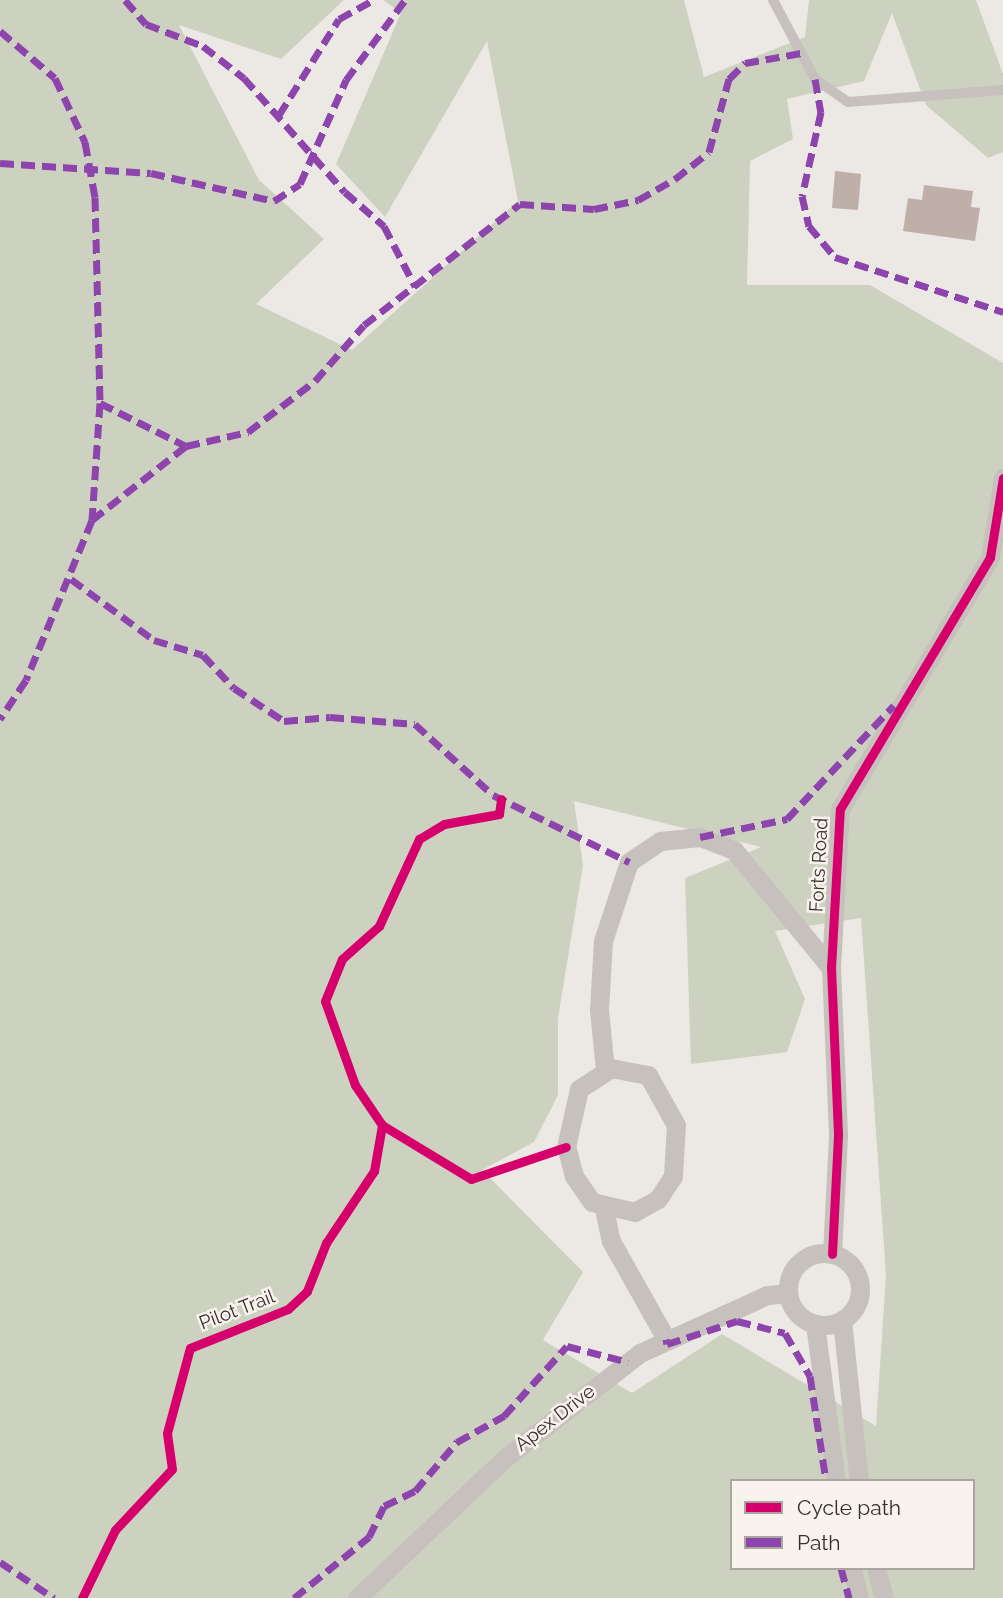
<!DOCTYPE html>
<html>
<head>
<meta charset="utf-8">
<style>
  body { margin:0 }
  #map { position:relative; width:1003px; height:1598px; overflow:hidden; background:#ece9e4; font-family:Raleway,sans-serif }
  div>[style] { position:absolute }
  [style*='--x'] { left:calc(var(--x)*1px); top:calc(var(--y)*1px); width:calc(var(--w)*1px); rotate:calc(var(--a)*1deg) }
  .green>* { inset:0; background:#cdd1c0 }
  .building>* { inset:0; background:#beafa8 }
  .lane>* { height:10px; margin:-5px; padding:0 5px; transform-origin:5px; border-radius:5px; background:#c6c1bd }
  .street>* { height:19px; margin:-9.5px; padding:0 9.5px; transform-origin:9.5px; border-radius:9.5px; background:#c6c1bd }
  .street>.ring { margin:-9.5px; padding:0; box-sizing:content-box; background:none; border:19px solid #c6c1bd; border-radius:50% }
  .quiet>* { height:7px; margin-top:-3.5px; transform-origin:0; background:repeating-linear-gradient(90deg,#8e44ad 0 14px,transparent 0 21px) }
  .cycleway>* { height:9px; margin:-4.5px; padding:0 4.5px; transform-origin:4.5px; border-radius:4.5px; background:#d6006c }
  span { translate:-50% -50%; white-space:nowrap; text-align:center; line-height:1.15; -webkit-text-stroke:5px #f8f3ed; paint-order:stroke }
  .street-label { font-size:19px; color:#372f2b }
  .legend { position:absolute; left:730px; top:1479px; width:245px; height:91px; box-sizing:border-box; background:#f8f3ed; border:2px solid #aba59f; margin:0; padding:9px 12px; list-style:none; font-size:21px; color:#372f2b }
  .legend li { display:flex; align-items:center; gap:14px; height:35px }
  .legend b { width:35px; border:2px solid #aba59f }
</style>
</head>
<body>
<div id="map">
  <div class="green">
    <i style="clip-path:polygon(evenodd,0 0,344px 0,281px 59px,179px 25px,259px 180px,324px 239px,256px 304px,352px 350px,518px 201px,487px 41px,385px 217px,336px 164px,401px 13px,383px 0,684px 0,704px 77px,805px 37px,809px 0,976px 0,1003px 74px,1003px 152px,988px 158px,926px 105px,892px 13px,864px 81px,787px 99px,793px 139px,750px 161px,747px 285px,870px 285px,1003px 363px,1003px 1598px,0 1598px,0 0,574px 801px,761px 847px,685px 878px,691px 1064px,787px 1052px,805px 999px,775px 931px,861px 918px,886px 1275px,876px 1426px,722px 1334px,632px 1393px,543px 1340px,583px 1272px,482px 1170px,534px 1142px,558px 1095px,558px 1018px,583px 865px,574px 801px,0 0,732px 1481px,973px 1481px,973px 1568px,732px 1568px,732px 1481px)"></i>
  </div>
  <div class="building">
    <i style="clip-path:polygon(835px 171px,861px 174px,858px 210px,832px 208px)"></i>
    <i style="clip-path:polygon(924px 185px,973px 191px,971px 207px,980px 208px,975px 241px,903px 231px,908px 198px,922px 200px)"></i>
  </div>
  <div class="lane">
    <i style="--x:773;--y:0;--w:89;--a:62"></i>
    <i style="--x:815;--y:79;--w:40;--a:34.9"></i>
    <i style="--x:848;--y:102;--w:155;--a:-4.4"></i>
  </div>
  <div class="street">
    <i style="--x:611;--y:1068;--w:38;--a:11"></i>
    <i style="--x:648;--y:1075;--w:57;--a:60.8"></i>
    <i style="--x:676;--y:1125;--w:51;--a:93.4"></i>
    <i style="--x:673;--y:1176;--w:27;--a:123"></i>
    <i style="--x:658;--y:1199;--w:26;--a:151"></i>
    <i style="--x:635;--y:1212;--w:44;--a:-166.9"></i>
    <i style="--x:592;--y:1202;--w:32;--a:-125"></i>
    <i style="--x:574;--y:1176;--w:30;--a:-105"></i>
    <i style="--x:566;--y:1147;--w:59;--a:-77.4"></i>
    <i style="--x:579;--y:1089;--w:38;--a:-33"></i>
    <i style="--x:605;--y:1070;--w:60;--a:-95.7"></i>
    <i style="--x:599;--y:1010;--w:69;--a:-86.7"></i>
    <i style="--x:603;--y:941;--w:83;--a:-71.8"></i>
    <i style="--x:629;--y:862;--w:37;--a:-34"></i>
    <i style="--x:660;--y:841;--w:40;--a:-5.7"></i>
    <i style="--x:700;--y:837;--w:36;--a:21"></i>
    <i style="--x:734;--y:850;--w:153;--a:50.6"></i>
    <i style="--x:604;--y:1209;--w:33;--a:78"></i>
    <i style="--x:611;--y:1241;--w:112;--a:60.7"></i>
    <i class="ring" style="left:788px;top:1253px;width:53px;height:53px"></i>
    <i style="--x:832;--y:1254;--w:120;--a:-87.1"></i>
    <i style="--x:838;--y:1134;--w:166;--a:-92.4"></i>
    <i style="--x:831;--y:968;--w:159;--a:-86.8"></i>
    <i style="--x:840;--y:809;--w:293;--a:-59.2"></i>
    <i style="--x:990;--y:557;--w:80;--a:-80.7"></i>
    <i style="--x:842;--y:1320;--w:162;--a:84"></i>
    <i style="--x:815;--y:1324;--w:158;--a:82.4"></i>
    <i style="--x:852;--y:1568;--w:31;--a:77"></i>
    <i style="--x:876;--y:1568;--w:31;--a:75"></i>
    <i style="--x:357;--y:1598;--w:204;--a:-43.4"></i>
    <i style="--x:505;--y:1458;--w:171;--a:-37.9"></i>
    <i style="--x:640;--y:1353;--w:140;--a:-24.5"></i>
    <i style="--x:767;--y:1295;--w:21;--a:-5"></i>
  </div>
  <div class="quiet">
    <i style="--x:125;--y:0;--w:32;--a:49"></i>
    <i style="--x:146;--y:24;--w:61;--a:21.1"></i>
    <i style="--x:203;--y:46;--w:52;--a:38"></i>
    <i style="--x:244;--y:78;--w:152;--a:48.5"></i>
    <i style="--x:345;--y:192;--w:52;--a:41.1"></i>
    <i style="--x:384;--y:226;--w:68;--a:62.7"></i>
    <i style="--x:0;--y:31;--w:72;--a:40.5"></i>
    <i style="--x:55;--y:78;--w:71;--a:64.9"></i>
    <i style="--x:85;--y:142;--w:56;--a:79.7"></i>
    <i style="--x:95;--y:197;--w:206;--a:88.6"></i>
    <i style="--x:100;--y:403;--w:117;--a:93.9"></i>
    <i style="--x:92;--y:520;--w:173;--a:112.4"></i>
    <i style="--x:26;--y:680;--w:47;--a:123.7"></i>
    <i style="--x:815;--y:79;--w:34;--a:80"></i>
    <i style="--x:821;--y:112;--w:86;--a:102.7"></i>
    <i style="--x:802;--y:196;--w:31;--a:77"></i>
    <i style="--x:809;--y:226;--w:40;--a:50"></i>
    <i style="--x:835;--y:257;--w:177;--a:18.1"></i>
    <i style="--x:279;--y:115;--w:113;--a:-58"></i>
    <i style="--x:339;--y:19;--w:39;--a:-29"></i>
    <i style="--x:0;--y:163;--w:151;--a:3.8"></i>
    <i style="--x:151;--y:173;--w:126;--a:12.8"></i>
    <i style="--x:274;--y:201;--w:31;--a:-33"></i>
    <i style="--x:300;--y:184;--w:114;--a:-66.1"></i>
    <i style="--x:346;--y:80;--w:99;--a:-53.6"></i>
    <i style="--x:100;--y:403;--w:96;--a:26.6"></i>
    <i style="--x:92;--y:520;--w:120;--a:-38.2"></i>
    <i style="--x:186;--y:446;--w:64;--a:-12.7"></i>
    <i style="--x:248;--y:432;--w:84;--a:-37.3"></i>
    <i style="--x:315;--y:381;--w:74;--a:-48.8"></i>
    <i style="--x:364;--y:325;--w:197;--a:-37.8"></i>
    <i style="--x:520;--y:204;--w:74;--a:3.9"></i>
    <i style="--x:594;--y:209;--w:45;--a:-11.6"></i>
    <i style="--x:638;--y:200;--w:43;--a:-29.6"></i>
    <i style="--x:675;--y:179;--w:43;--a:-38.5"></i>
    <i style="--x:709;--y:152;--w:76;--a:-74.7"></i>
    <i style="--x:729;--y:79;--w:23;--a:-45"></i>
    <i style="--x:745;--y:63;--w:57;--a:-10.1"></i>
    <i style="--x:71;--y:579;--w:103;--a:36.3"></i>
    <i style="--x:154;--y:640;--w:51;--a:17"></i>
    <i style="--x:203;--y:655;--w:45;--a:46.8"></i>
    <i style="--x:234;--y:688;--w:60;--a:33.4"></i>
    <i style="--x:284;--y:721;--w:46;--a:-5"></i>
    <i style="--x:330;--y:717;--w:85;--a:4.7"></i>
    <i style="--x:415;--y:724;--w:105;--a:42.3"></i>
    <i style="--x:493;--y:795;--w:152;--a:26.2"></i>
    <i style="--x:700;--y:837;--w:89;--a:-11.7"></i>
    <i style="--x:787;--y:819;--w:156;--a:-46.8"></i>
    <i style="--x:666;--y:1339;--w:5;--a:79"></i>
    <i style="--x:667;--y:1344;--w:74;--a:-18.2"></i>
    <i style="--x:737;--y:1321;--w:49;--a:14"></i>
    <i style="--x:785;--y:1333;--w:50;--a:59.8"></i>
    <i style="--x:810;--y:1376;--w:106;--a:81.3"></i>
    <i style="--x:0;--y:1562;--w:65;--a:33.7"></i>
    <i style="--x:841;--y:1568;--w:31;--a:75"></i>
    <i style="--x:294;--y:1598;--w:97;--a:-39.1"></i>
    <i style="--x:369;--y:1537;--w:34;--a:-64"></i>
    <i style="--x:384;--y:1506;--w:34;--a:-26"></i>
    <i style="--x:415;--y:1491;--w:65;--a:-49.4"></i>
    <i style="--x:457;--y:1442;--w:54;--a:-29"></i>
    <i style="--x:504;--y:1416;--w:94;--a:-48"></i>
    <i style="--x:567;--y:1346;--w:63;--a:14.7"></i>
  </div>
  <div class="cycleway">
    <i style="--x:382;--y:1125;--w:104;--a:31.2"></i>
    <i style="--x:471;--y:1179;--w:100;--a:-18.6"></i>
    <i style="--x:832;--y:1254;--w:120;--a:-87.1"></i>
    <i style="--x:838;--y:1134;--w:166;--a:-92.4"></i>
    <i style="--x:831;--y:968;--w:159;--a:-86.8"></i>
    <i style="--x:840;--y:809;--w:293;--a:-59.2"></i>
    <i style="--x:990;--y:557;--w:80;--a:-80.7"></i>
    <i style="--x:82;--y:1598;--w:76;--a:-64.1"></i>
    <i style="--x:115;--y:1530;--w:83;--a:-46.9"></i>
    <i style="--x:172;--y:1469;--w:36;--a:-98"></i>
    <i style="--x:167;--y:1433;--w:88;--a:-74.9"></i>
    <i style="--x:190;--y:1348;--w:105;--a:-21.7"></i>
    <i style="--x:288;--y:1309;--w:26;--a:-43"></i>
    <i style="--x:307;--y:1291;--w:52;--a:-68.4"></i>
    <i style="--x:326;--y:1243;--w:87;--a:-56.3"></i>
    <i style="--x:374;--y:1171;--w:47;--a:-80.1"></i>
    <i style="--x:382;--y:1125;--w:48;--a:-124"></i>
    <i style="--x:355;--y:1085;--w:89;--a:-109.7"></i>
    <i style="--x:325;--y:1001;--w:45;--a:-68"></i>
    <i style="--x:342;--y:959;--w:50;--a:-41.7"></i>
    <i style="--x:379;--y:926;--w:96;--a:-65.3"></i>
    <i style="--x:419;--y:839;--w:29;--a:-31"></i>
    <i style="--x:444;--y:824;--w:56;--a:-10.3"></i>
    <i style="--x:499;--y:814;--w:15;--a:-82"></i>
  </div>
  <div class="street-label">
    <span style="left:819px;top:865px;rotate:-87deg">Forts Road</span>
    <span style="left:237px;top:1310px;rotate:-21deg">Pilot Trail</span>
    <span style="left:555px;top:1418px;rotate:-38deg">Apex Drive</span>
  </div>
  <ul class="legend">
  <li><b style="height:9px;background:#d6006c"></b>Cycle path</li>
  <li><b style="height:9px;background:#8e44ad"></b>Path</li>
  </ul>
</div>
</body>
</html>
